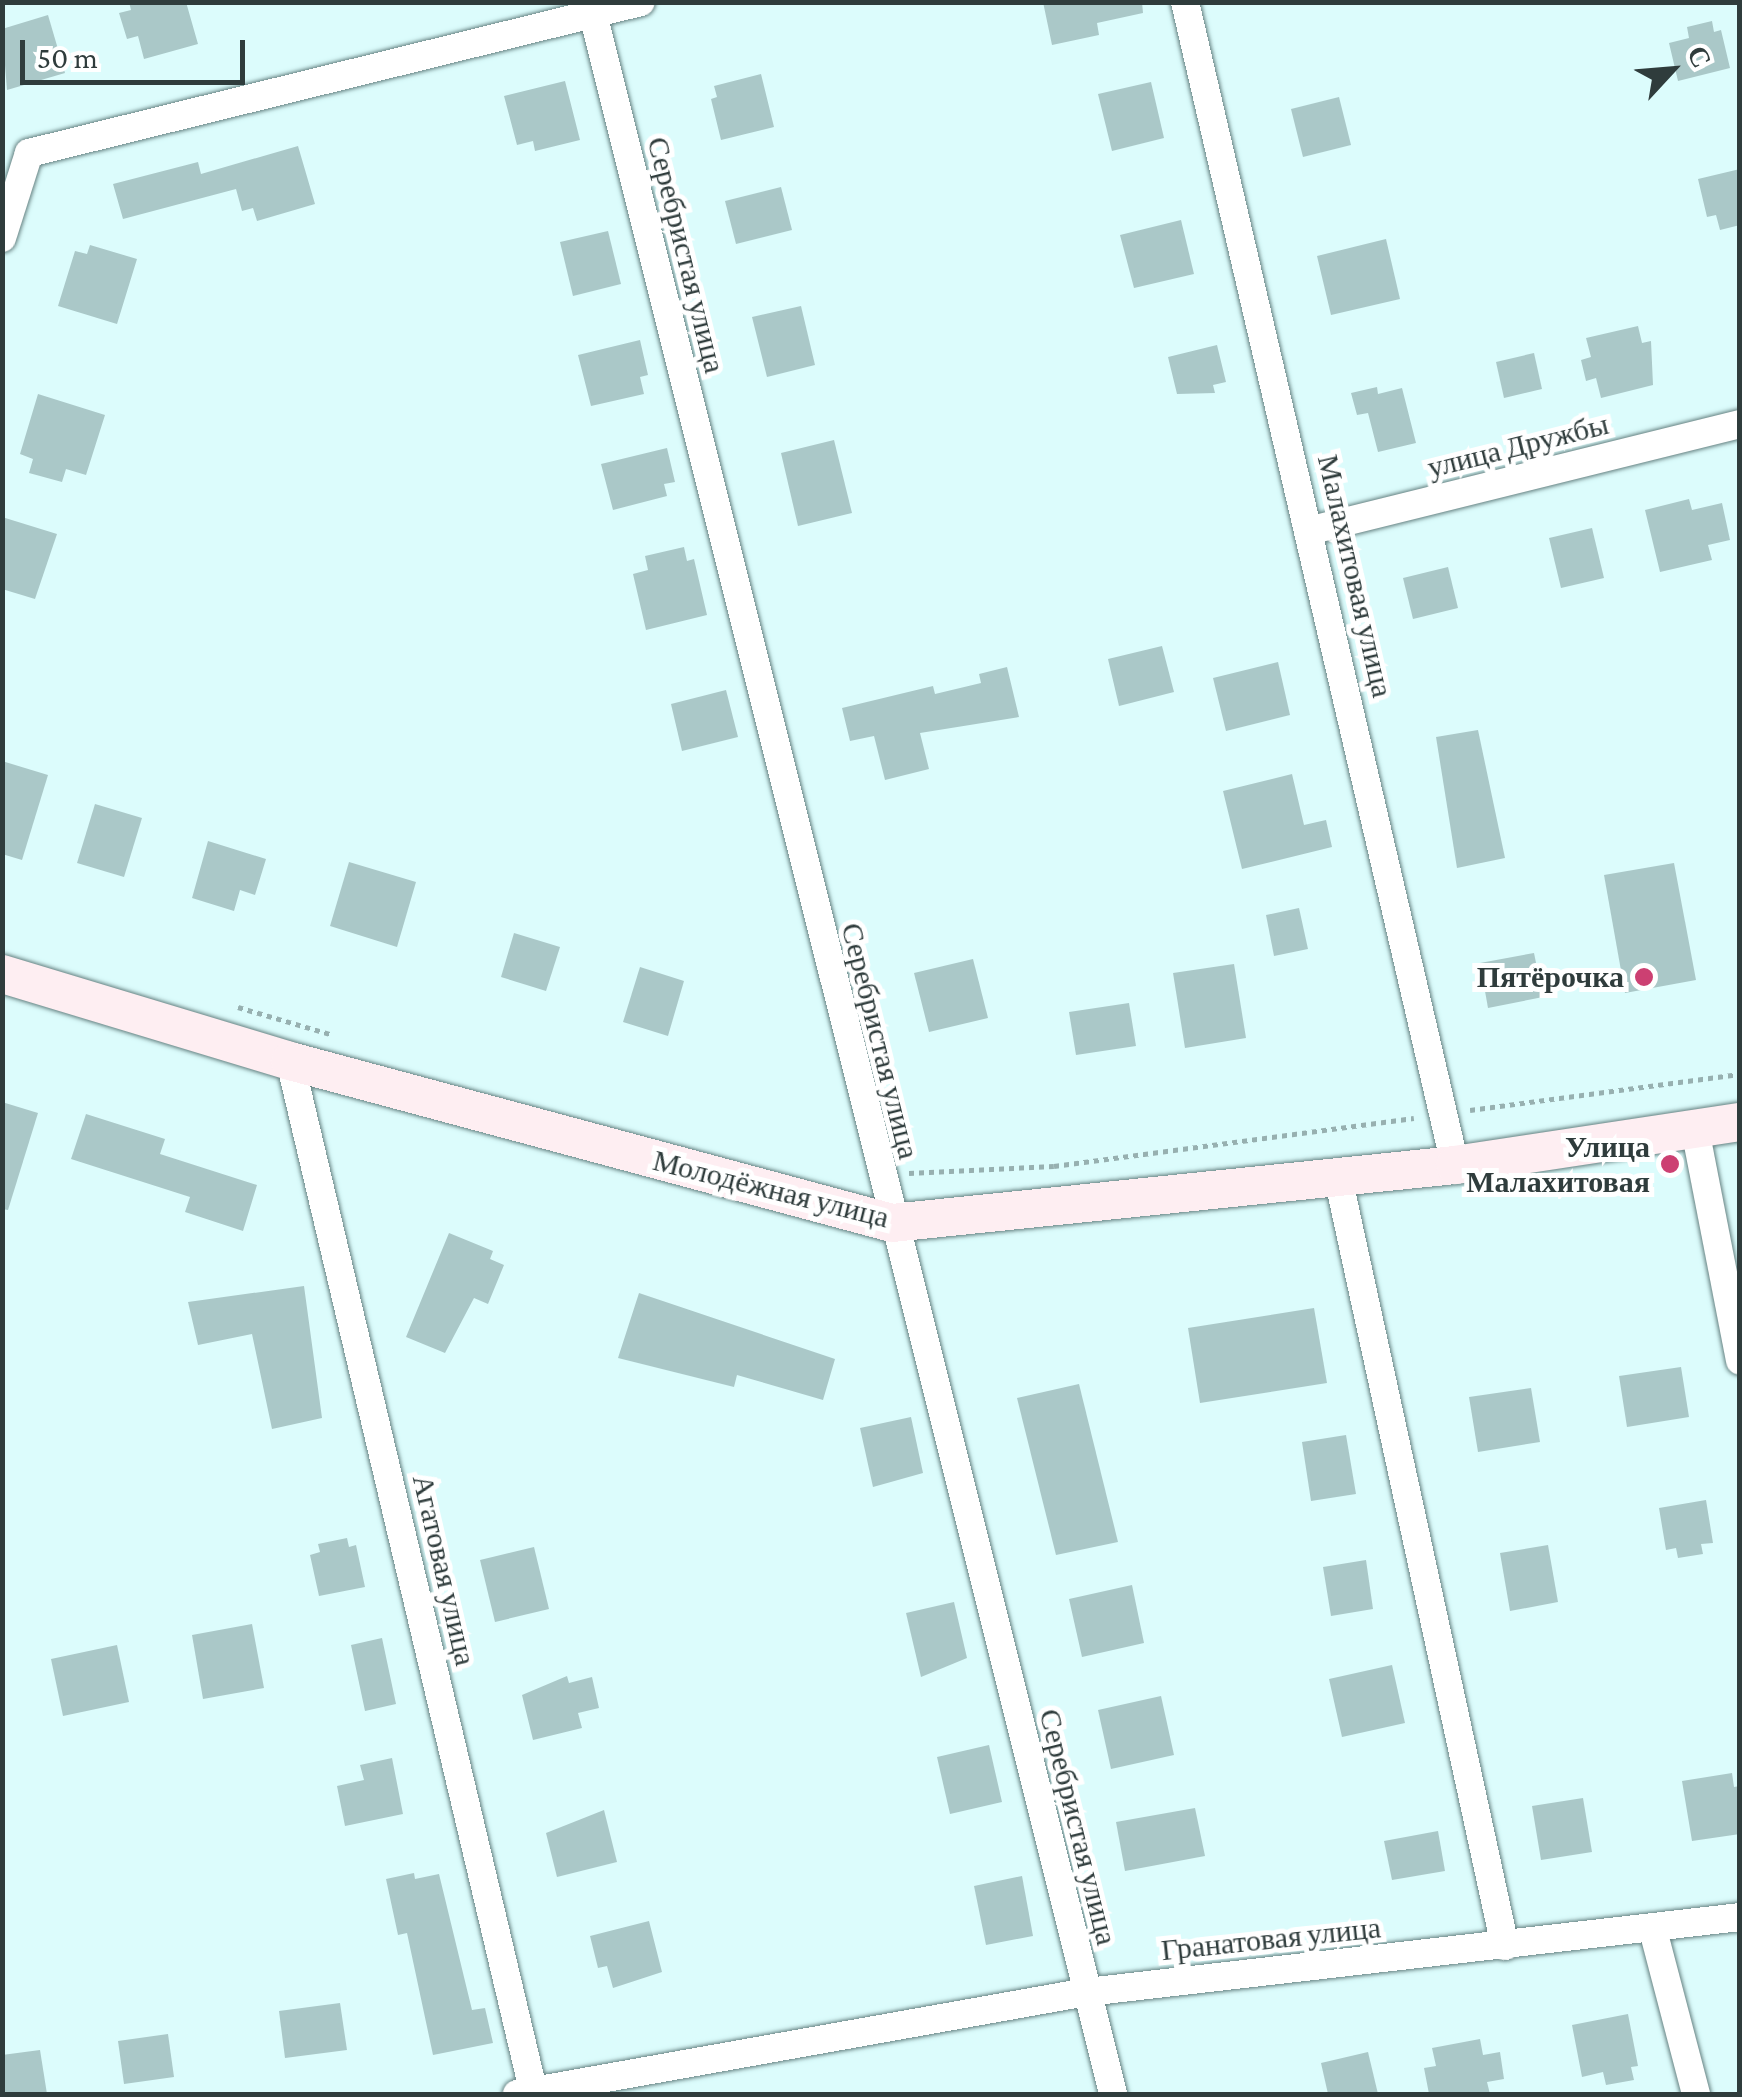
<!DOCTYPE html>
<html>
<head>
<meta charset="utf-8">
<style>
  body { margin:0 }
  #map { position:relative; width:1742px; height:2097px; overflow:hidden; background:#dcfcfc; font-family:"Crimson Pro",serif }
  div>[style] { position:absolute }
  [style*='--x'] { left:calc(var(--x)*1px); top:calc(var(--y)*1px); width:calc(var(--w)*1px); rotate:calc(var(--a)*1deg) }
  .building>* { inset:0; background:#aac8c8 }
  .path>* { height:5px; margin-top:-2.5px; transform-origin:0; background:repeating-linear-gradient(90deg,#97b0b0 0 5px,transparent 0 10px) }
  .roads { filter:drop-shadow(0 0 2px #668282) drop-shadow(0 0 2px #668282) }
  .street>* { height:28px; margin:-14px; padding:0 14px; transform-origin:14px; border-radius:14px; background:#fff }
  .secondary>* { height:38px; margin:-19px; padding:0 19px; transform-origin:19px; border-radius:19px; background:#feeef2 }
  .dots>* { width:28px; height:28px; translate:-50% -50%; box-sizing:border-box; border:5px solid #fff; border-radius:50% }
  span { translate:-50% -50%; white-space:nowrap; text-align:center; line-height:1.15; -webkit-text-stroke:10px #fff; paint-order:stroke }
  .street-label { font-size:30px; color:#2f3c3c }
  .poi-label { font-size:30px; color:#2f3c3c; font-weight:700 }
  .right { translate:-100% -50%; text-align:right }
  .frame { position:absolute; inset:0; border:5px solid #2f3c3c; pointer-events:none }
  .north { position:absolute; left:1622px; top:20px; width:100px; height:100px; -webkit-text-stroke:8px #fff; paint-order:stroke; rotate:64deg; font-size:28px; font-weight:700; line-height:40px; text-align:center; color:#2f3c3c }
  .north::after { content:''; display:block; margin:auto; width:35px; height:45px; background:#2f3c3c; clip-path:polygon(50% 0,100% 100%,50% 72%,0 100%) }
  .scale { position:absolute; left:20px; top:40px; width:225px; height:45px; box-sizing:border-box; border:5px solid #2f3c3c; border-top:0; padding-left:12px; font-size:30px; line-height:35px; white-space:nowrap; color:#2f3c3c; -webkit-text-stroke:8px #fff; paint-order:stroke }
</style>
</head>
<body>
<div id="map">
  <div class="building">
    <i style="clip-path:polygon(129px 2px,186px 2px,198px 44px,144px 59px,138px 36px,127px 39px,119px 13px,131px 10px)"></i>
    <i style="clip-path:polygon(1043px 2px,1142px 2px,1143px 13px,1097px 23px,1099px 35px,1052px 45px)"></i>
    <i style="clip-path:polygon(48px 15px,65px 73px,7px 90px,2px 29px)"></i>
    <i style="clip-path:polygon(1712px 21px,1714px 32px,1721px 30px,1730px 68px,1678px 81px,1669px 43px,1689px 38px,1687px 27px)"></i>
    <i style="clip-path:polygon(761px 74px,774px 127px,721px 140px,711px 99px,717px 97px,714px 86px)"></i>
    <i style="clip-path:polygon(565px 81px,580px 140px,535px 151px,533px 141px,517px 145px,504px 96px)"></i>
    <i style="clip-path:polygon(1151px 82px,1164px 138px,1112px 151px,1098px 94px)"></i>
    <i style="clip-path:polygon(1339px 97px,1351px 145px,1303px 157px,1291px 109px)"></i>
    <i style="clip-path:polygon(298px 146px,315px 204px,257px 221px,253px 208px,242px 211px,236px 189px,123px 219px,113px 184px,198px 162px,201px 174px)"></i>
    <i style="clip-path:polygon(1740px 169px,1740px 225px,1720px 230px,1716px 215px,1707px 217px,1698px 179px)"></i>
    <i style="clip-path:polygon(781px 187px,792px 230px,736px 244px,725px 201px)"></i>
    <i style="clip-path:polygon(1181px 220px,1194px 274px,1134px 288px,1120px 235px)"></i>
    <i style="clip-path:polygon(608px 231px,621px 284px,573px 296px,560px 242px)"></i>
    <i style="clip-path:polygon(1386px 239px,1400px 299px,1331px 315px,1317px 256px)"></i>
    <i style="clip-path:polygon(90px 245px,137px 259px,117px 324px,58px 306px,75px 251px,87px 254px)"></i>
    <i style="clip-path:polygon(801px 306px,815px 365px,767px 377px,752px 317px)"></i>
    <i style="clip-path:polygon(1638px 326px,1642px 343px,1651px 341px,1653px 385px,1601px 398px,1596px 378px,1586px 381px,1581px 360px,1591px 357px,1586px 338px)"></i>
    <i style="clip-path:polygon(640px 340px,648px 375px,640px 377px,644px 394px,591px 406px,578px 355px)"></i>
    <i style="clip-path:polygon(1217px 345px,1226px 382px,1213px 385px,1215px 393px,1177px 394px,1168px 357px)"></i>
    <i style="clip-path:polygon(1534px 353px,1542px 389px,1504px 398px,1496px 362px)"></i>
    <i style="clip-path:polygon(1377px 387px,1378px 394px,1402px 388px,1416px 443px,1378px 452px,1368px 413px,1357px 415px,1351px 393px)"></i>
    <i style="clip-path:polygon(38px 394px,105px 415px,86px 475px,66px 469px,62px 482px,29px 473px,33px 459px,20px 454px)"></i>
    <i style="clip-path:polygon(834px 440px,852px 513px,798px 526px,781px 453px)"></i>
    <i style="clip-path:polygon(667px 448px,675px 482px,664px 484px,667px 496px,613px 510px,601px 464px)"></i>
    <i style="clip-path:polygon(1689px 499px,1692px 510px,1722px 503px,1730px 540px,1708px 545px,1712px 560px,1660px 572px,1645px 510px)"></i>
    <i style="clip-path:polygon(2px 517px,57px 534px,35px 599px,2px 589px)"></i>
    <i style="clip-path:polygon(1592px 528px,1604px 578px,1561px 588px,1549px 538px)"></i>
    <i style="clip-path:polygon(684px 547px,687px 561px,694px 559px,707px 615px,646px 630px,633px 574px,648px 570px,645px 556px)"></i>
    <i style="clip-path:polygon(1448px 567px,1458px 608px,1413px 619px,1403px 578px)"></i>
    <i style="clip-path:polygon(1162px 646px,1174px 692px,1119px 706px,1108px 659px)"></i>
    <i style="clip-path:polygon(1278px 662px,1290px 715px,1226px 731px,1213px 678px)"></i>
    <i style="clip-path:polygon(1007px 667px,1019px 717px,920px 733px,929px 769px,885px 780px,874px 736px,850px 741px,842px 708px,933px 686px,935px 694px,981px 683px,979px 674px)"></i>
    <i style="clip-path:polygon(726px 690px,738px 737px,682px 751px,671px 704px)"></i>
    <i style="clip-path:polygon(1478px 730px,1505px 858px,1457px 868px,1436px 737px)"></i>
    <i style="clip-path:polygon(2px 761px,48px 775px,22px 860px,2px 854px)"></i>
    <i style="clip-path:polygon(1292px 774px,1304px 825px,1326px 820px,1332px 847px,1242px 869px,1223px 791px)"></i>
    <i style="clip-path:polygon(95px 804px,142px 818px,124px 877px,77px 863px)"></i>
    <i style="clip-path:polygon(208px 841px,266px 859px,255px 895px,240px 890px,234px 911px,192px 898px)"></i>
    <i style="clip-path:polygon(349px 862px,416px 882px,397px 947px,330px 926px)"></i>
    <i style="clip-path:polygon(1674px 863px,1696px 980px,1625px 993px,1604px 875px)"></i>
    <i style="clip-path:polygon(1299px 908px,1308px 949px,1274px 956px,1266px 915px)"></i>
    <i style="clip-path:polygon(514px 933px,560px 947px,546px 991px,501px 977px)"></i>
    <i style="clip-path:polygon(1534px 953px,1543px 997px,1488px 1008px,1480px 963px)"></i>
    <i style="clip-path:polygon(973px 959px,988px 1018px,929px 1032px,914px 973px)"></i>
    <i style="clip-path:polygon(1234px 964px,1246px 1038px,1185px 1048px,1173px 973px)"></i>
    <i style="clip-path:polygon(640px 967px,684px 981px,668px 1036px,623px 1022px)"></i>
    <i style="clip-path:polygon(1129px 1003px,1136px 1046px,1076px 1055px,1069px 1012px)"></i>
    <i style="clip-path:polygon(2px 1102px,38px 1113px,8px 1210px,2px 1209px)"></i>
    <i style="clip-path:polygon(86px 1114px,165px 1139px,160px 1154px,257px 1185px,243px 1231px,185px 1212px,190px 1197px,71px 1159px)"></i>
    <i style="clip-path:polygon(449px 1233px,493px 1251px,490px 1259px,504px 1265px,488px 1304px,474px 1298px,445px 1353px,406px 1337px)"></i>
    <i style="clip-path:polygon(304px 1286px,322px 1418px,272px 1429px,252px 1334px,198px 1345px,188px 1302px)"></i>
    <i style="clip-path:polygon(639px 1293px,835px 1359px,823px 1400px,737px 1375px,734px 1387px,618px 1358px)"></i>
    <i style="clip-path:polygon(1314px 1308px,1327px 1383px,1200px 1403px,1188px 1328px)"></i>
    <i style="clip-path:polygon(1681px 1367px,1689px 1417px,1627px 1427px,1619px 1376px)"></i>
    <i style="clip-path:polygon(1079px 1384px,1118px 1542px,1056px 1555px,1017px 1398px)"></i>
    <i style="clip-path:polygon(1531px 1388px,1540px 1442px,1478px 1452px,1469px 1397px)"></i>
    <i style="clip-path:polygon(911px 1417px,923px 1473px,873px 1487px,860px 1428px)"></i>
    <i style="clip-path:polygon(1346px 1435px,1356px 1494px,1311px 1501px,1302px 1442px)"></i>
    <i style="clip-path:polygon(1706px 1500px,1713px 1543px,1701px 1544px,1703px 1554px,1678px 1558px,1676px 1548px,1666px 1550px,1659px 1508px)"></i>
    <i style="clip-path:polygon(347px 1538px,349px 1547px,356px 1545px,365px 1587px,319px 1596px,310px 1555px,320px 1552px,318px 1544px)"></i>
    <i style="clip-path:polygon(1548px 1545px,1558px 1602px,1510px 1611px,1500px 1553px)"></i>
    <i style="clip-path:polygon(534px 1547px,549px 1609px,495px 1622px,480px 1560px)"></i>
    <i style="clip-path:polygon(1366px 1560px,1373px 1609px,1331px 1616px,1323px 1567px)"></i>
    <i style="clip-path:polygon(1132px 1585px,1144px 1643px,1082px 1657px,1069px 1599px)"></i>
    <i style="clip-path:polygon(954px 1602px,967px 1658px,921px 1677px,906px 1613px)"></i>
    <i style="clip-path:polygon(252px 1624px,264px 1688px,203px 1699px,192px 1635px)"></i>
    <i style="clip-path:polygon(382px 1638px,396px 1704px,365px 1711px,351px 1645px)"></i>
    <i style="clip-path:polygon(117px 1645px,129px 1702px,63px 1716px,51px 1659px)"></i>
    <i style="clip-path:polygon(1392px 1665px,1405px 1723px,1342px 1737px,1329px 1679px)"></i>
    <i style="clip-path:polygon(567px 1676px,569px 1683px,592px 1677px,599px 1708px,578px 1713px,582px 1728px,533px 1740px,522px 1695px)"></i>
    <i style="clip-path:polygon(1161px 1696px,1174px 1755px,1111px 1769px,1098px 1710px)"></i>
    <i style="clip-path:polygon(989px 1745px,1002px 1802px,950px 1814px,937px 1757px)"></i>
    <i style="clip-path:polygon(392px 1758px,403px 1814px,345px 1826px,337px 1786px,364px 1780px,360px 1765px)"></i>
    <i style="clip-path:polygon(1732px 1773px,1734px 1787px,1740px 1786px,1740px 1834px,1692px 1841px,1682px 1781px)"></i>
    <i style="clip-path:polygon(1583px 1798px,1592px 1852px,1541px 1860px,1532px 1806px)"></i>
    <i style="clip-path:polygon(1195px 1808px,1205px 1856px,1125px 1871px,1116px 1822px)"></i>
    <i style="clip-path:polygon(604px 1810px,617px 1862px,557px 1877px,546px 1833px)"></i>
    <i style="clip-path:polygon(1438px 1831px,1445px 1871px,1392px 1880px,1384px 1841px)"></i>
    <i style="clip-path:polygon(414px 1873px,415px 1879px,439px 1874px,472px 2010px,485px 2008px,493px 2043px,433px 2055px,407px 1933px,398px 1935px,386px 1879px)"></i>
    <i style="clip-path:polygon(1022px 1876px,1033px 1936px,986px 1945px,974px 1886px)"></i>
    <i style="clip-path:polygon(649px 1921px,662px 1972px,613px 1988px,607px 1966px,598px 1968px,590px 1936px)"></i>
    <i style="clip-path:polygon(340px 2003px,347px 2050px,285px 2058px,279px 2011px)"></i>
    <i style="clip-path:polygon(1628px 2014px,1638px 2066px,1631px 2067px,1634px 2080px,1606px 2085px,1603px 2072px,1582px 2077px,1572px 2025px)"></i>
    <i style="clip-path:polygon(168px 2034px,174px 2077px,124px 2084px,118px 2041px)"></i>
    <i style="clip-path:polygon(1480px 2039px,1483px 2055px,1500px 2052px,1504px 2079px,1487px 2082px,1490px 2094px,1429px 2094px,1424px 2068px,1436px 2066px,1432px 2048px)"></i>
    <i style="clip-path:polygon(40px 2050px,47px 2094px,2px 2094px,2px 2055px)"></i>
    <i style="clip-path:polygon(1368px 2052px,1378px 2094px,1328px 2094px,1321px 2063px)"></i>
  </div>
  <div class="path">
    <i style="--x:238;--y:1007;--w:99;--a:16.4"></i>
    <i style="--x:1470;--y:1110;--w:272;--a:-7.6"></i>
    <i style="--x:909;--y:1173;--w:145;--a:-2.8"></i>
    <i style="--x:1054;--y:1166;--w:363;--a:-7.6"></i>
  </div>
  <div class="roads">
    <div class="street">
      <i style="--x:590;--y:2;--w:2156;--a:75.96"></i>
      <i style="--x:1185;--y:2;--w:1194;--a:76.93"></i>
      <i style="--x:2;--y:238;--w:89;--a:-72.4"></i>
      <i style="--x:29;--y:153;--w:630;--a:-13.86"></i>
      <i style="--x:1312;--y:530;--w:441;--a:-13.9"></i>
      <i style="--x:290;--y:1061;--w:1061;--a:76.71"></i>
      <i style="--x:1695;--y:1129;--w:236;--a:79"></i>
      <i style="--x:1338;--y:1177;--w:787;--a:77.75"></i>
      <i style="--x:1653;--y:1930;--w:170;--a:75.3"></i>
      <i style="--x:517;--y:2094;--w:579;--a:-10.15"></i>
      <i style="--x:1087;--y:1992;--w:657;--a:-6.55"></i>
    </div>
    <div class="secondary">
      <i style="--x:2;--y:974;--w:301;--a:16.8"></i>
      <i style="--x:290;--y:1061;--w:623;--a:15.06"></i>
      <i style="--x:892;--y:1223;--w:566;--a:-5.88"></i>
      <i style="--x:1455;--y:1165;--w:288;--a:-8.6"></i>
    </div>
  </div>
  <div class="dots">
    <i style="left:1644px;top:977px;background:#cc4072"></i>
    <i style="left:1670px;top:1164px;background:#cc4072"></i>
  </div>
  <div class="street-label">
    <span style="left:686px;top:255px;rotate:76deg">Серебристая улица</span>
    <span style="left:1518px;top:446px;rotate:-14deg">улица Дружбы</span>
    <span style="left:1355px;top:576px;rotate:77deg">Малахитовая улица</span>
    <span style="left:880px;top:1041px;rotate:76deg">Серебристая улица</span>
    <span style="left:771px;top:1189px;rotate:14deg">Молодёжная улица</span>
    <span style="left:444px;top:1570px;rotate:77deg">Агатовая улица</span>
    <span style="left:1078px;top:1827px;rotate:76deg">Серебристая улица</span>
    <span style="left:1271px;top:1939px;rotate:-6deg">Гранатовая улица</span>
  </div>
  <div class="poi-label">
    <span class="right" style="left:1624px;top:977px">Пятёрочка</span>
    <span class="right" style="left:1650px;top:1164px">Улица<br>Малахитовая</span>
  </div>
  <div class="frame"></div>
  <div class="north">С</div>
  <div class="scale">50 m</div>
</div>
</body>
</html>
